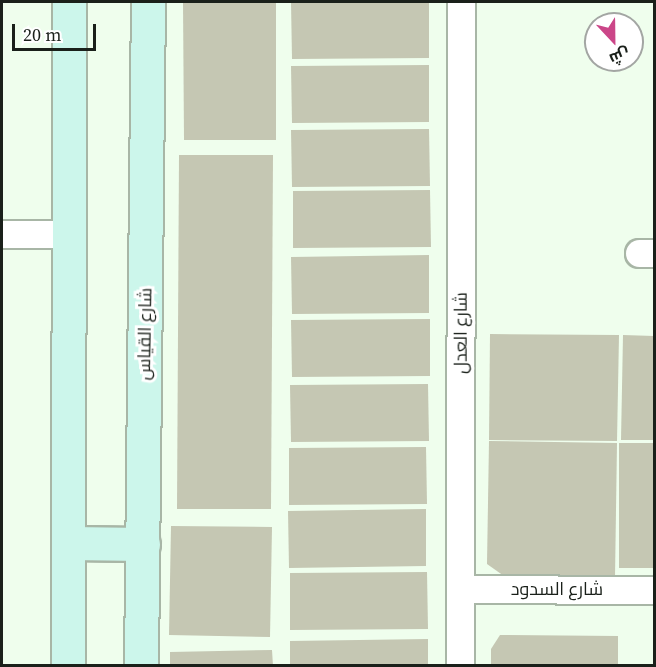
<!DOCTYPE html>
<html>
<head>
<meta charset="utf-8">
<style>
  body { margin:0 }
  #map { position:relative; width:656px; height:667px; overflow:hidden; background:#effeed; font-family:"Source Serif 4",Cairo,serif }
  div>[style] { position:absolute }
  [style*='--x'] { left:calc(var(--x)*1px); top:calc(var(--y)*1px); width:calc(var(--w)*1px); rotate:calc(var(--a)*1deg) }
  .building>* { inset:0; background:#c5c7b3 }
  .roads { filter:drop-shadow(2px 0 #a8b6a6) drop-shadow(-2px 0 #a8b6a6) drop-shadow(0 2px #a8b6a6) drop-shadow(0 -2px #a8b6a6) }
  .street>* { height:27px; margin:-13.5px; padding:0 13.5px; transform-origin:13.5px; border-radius:13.5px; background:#fff }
  .secondary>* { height:33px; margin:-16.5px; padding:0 16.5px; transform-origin:16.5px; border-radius:16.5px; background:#ccf6eb }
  span { translate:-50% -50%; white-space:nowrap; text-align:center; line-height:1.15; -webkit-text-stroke:6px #fff; paint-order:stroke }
  .street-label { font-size:18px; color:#1a201a }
  .frame { position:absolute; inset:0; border:3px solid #1a201a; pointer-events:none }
  .north { position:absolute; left:584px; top:12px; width:60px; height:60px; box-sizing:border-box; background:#fff; border:2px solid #a3a6a3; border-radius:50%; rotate:158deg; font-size:16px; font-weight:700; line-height:24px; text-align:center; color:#1a201a }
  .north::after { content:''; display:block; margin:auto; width:21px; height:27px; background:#cb4688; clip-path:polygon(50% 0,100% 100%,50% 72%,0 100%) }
  .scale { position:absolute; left:12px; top:24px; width:84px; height:27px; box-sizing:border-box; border:3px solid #1a201a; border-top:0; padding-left:8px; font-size:18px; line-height:21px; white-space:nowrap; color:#1a201a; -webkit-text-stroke:4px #fff; paint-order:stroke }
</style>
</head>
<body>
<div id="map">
  <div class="building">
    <div style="clip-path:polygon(183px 2px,276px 2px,276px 140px,184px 140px)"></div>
    <div style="clip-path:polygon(291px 2px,429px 2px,429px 58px,292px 59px)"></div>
    <div style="clip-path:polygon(429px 65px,429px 122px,292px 123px,291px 66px)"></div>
    <div style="clip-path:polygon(429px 129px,430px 186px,292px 187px,291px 130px)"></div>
    <div style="clip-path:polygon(179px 155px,273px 155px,271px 509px,177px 509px)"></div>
    <div style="clip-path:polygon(430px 190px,431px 247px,293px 248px,293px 191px)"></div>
    <div style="clip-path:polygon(429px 255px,429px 313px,292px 314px,291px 257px)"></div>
    <div style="clip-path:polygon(430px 319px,430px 376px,292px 377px,291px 320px)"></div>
    <div style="clip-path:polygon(490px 334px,619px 335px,617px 441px,489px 440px)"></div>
    <div style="clip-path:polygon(623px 335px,654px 336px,654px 440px,621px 440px)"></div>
    <div style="clip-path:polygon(428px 384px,429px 441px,291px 442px,290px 385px)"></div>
    <div style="clip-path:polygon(489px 441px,617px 443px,615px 577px,504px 576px,487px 564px)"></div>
    <div style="clip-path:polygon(619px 443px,654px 443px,654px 568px,619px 568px)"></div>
    <div style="clip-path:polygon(426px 447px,427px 504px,289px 505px,289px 448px)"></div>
    <div style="clip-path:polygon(426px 509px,426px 566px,289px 568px,288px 511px)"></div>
    <div style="clip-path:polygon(171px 526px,272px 527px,270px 637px,169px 635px)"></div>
    <div style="clip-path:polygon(427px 572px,428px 629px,290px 630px,290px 573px)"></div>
    <div style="clip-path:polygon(500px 635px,618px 636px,618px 666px,491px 666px,491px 649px)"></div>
    <div style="clip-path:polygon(428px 639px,428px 666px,290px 666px,290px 641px)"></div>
    <div style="clip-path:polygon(272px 650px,273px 666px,170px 666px,170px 652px)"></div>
  </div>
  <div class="roads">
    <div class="street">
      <div style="--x:2;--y:234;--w:67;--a:0"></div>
      <div style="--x:639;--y:253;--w:15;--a:0"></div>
      <div style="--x:460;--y:589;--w:194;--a:0.3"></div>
      <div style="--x:460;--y:666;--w:664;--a:-89.91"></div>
    </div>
    <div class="secondary">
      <div style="--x:69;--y:543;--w:74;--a:0.8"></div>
      <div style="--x:68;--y:666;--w:664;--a:-89.91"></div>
      <div style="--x:141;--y:666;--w:664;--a:-89.4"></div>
    </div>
  </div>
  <div class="street-label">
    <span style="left:461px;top:333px;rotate:-90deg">شارع العدل</span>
    <span style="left:145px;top:334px;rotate:-89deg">شارع القياس</span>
    <span style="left:557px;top:589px">شارع السدود</span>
  </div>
  <div class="frame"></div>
  <div class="north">ش</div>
  <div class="scale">20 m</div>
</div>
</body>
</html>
